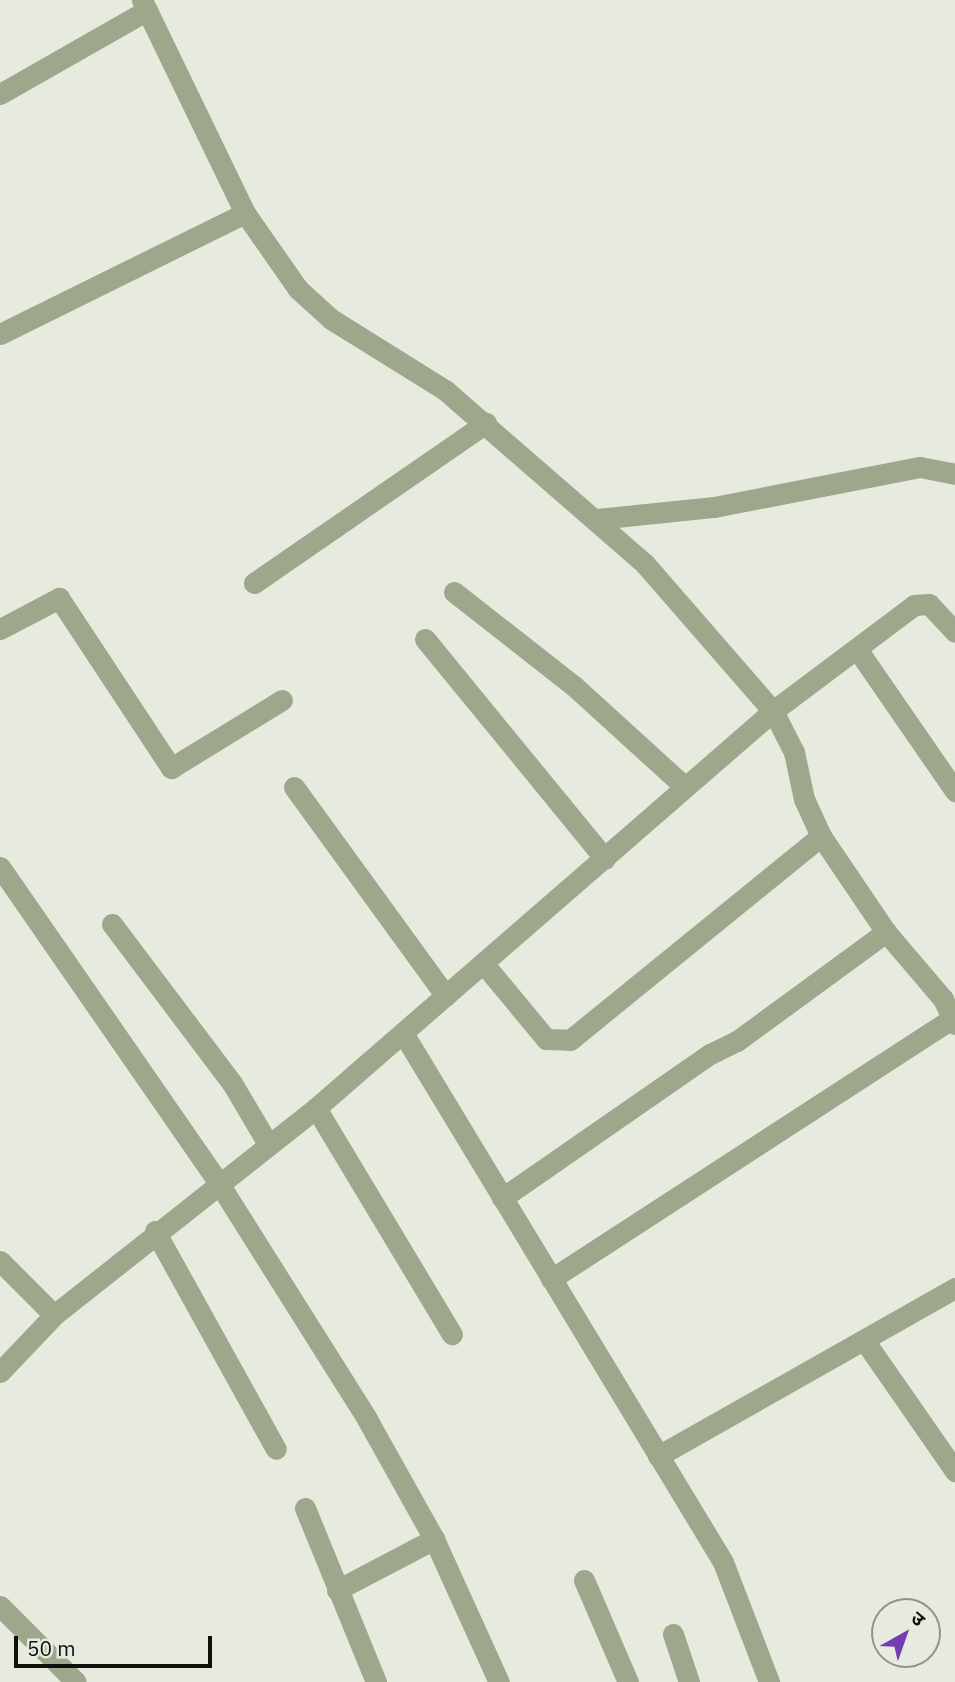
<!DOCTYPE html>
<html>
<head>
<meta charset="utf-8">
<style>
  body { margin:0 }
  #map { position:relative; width:955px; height:1682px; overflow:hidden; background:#e7ebdf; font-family:"IBM Plex Sans","Noto Sans Devanagari",sans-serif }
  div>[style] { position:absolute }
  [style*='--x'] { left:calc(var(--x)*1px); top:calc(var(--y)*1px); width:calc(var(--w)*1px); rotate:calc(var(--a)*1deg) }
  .minor>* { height:21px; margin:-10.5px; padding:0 10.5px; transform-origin:10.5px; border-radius:10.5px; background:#9ea78b }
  span { translate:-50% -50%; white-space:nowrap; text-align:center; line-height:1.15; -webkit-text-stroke:6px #e7ebdf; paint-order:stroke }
  .north { position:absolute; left:871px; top:1598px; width:70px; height:70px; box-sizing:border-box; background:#e7ebdf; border:2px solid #90938b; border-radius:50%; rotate:40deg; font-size:19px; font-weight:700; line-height:28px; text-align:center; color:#0e100c }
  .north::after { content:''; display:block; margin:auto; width:24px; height:32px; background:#753db3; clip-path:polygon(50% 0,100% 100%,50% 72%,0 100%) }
  .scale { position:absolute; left:14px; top:1636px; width:198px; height:32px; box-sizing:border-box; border:4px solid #0e100c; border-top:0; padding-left:9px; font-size:21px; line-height:24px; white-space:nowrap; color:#0e100c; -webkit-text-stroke:5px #e7ebdf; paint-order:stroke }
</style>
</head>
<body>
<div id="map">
  <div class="minor">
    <div style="--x:142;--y:0;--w:237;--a:64.2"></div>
    <div style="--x:245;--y:213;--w:93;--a:55.1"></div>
    <div style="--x:298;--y:289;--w:45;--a:42.3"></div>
    <div style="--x:331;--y:319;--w:134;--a:31.9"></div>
    <div style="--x:445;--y:390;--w:265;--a:41"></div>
    <div style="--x:645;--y:564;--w:195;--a:49"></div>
    <div style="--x:773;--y:711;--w:46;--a:62.9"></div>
    <div style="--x:794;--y:752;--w:48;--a:78"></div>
    <div style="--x:804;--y:799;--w:41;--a:65.3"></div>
    <div style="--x:821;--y:836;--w:116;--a:55.9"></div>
    <div style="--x:886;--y:932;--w:88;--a:49.6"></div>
    <div style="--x:943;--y:999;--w:28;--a:64"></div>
    <div style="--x:0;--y:94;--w:169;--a:-29.7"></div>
    <div style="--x:0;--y:334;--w:273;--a:-26.3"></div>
    <div style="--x:597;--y:519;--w:118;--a:-5.9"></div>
    <div style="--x:714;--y:507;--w:210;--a:-11"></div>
    <div style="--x:920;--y:467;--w:36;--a:11"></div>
    <div style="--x:254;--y:583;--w:282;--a:-34.6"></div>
    <div style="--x:454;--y:592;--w:152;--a:38.1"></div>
    <div style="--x:574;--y:686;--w:149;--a:42.3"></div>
    <div style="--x:0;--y:629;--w:67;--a:-27.7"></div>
    <div style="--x:59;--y:598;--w:204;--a:56.6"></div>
    <div style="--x:171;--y:768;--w:130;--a:-31.5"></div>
    <div style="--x:425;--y:639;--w:284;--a:50.7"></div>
    <div style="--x:857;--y:649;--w:173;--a:55.4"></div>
    <div style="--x:294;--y:787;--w:258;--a:54"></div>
    <div style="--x:0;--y:867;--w:383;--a:55.3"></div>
    <div style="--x:218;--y:1182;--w:280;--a:57.8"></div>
    <div style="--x:367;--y:1419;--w:137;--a:60.8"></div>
    <div style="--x:434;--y:1539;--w:157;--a:65.6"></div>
    <div style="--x:112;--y:924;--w:199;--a:53"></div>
    <div style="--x:232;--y:1083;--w:71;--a:59.5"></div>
    <div style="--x:483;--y:963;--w:99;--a:50.3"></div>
    <div style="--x:546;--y:1039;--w:24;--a:2"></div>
    <div style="--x:570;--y:1040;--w:323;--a:-39.1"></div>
    <div style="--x:403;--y:1033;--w:618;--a:58.83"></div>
    <div style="--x:723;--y:1562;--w:129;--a:69"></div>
    <div style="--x:316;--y:1108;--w:264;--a:59"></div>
    <div style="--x:502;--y:1198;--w:253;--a:-34.7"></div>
    <div style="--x:710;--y:1054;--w:30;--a:-26"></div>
    <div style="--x:737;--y:1041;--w:185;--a:-36.2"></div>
    <div style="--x:155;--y:1231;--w:249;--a:61"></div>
    <div style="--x:0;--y:1261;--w:76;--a:45"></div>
    <div style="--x:551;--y:1279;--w:477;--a:-33"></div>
    <div style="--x:864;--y:1340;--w:160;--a:55.2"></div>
    <div style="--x:0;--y:1372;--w:79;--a:-46.5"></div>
    <div style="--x:54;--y:1315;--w:334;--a:-38.3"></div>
    <div style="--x:316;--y:1108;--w:605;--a:-40.98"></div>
    <div style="--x:773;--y:711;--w:176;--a:-36.9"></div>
    <div style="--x:914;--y:605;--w:15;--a:-4"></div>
    <div style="--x:929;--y:604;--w:38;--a:47"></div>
    <div style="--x:658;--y:1456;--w:341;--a:-29.5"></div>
    <div style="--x:305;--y:1508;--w:188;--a:67.8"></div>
    <div style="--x:584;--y:1580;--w:111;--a:66.7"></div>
    <div style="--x:337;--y:1590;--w:110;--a:-27.7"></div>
    <div style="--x:0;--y:1606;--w:107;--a:45"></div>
    <div style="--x:673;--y:1634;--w:51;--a:71.6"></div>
  </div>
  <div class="north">उ</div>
  <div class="scale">50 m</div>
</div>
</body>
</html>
